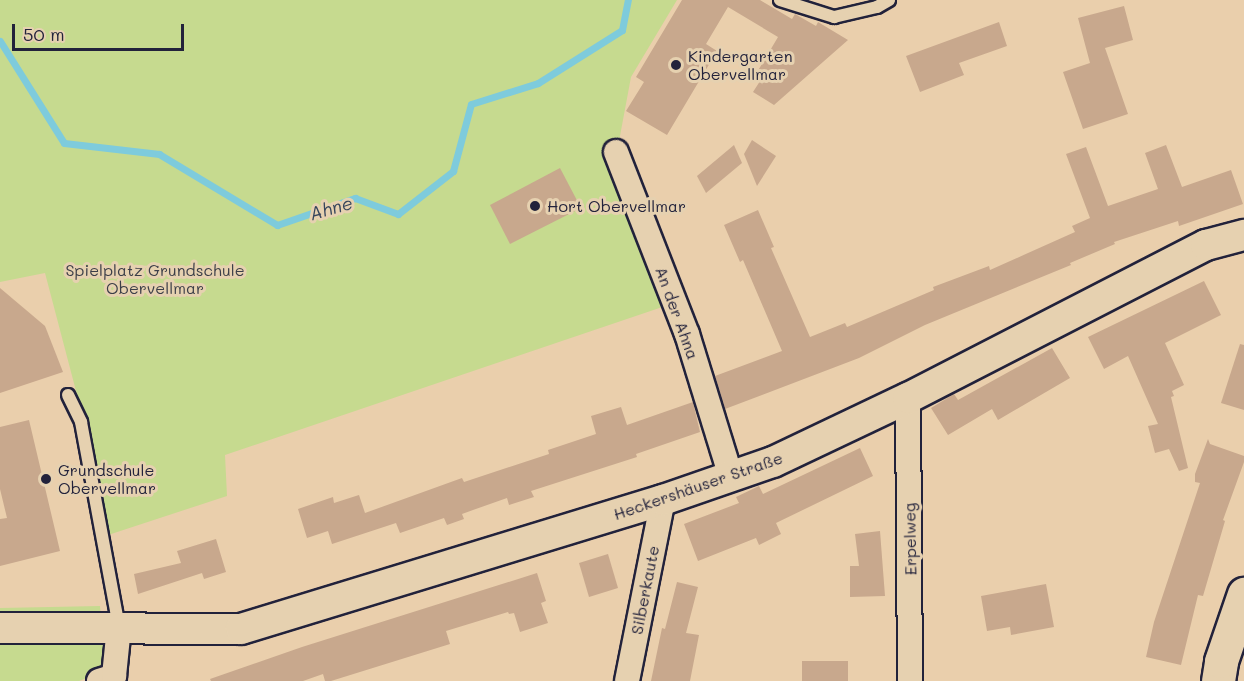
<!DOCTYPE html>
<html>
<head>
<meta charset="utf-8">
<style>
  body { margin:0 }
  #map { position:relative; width:1244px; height:681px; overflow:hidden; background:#eacfac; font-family:Mali,sans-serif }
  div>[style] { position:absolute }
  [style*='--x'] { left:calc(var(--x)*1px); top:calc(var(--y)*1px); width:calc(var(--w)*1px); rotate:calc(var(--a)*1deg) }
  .green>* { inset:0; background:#c6da8f }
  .stream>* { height:7px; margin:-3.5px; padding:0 3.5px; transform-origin:3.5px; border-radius:3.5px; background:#7ecbdc }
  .building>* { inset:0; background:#c8a88d }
  .roads { filter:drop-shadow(2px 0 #22223b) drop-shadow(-2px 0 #22223b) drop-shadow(0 2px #22223b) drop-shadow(0 -2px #22223b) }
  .service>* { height:12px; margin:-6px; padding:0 6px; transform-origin:6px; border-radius:6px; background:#e6d1b0 }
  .minor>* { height:24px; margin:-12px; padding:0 12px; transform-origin:12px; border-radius:12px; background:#e6d1b0 }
  .tertiary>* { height:30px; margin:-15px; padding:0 15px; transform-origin:15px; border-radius:15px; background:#e6d1b0 }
  .secondary>* { height:33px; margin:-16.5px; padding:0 16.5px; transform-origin:16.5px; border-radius:16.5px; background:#e6d1b0 }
  .dots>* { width:16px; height:16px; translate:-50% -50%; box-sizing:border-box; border:3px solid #e6d1b0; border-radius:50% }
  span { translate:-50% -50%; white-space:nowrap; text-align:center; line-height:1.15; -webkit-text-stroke:6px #e6d1b0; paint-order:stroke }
  .poi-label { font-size:16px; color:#22223b }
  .left { translate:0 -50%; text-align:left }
  .park-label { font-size:16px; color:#3b3e48 }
  .street-label { font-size:16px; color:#22223b }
  .water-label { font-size:18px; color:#34445b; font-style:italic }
  .scale { position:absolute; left:12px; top:24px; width:172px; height:27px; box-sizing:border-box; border:3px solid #22223b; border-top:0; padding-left:8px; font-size:18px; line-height:21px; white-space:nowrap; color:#22223b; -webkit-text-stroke:4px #e6d1b0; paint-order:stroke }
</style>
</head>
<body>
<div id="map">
  <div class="green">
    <div style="clip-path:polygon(0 0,677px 0,631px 77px,617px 152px,686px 299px,225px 455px,227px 496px,102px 537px,76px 391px,45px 273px,0 282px)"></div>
    <div style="clip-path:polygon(100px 606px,106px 671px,79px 681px,0 681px,0 608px)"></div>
  </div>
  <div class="stream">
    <div style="--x:0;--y:41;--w:120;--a:57.9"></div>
    <div style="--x:64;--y:143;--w:96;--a:6.6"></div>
    <div style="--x:159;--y:154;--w:138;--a:31"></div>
    <div style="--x:277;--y:225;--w:83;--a:-19.1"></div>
    <div style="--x:355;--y:198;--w:46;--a:20.4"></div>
    <div style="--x:398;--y:214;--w:70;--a:-38"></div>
    <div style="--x:453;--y:171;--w:69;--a:-75"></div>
    <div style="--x:471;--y:104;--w:70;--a:-17.4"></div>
    <div style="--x:538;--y:83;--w:99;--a:-32.2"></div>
    <div style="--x:622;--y:30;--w:31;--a:-79"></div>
  </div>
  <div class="building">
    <div style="clip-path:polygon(682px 0,760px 0,792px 19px,795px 14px,816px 26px,818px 22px,848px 40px,774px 105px,753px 92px,762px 78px,756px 74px,778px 37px,728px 7px,706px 44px,717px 51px,667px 135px,626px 111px,644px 82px,636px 77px)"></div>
    <div style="clip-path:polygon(1124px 6px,1133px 40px,1105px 48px,1128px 114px,1083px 129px,1063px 72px,1090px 63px,1078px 18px)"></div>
    <div style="clip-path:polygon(999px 22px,1007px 46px,959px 63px,964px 75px,920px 92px,906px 56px)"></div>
    <div style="clip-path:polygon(752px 140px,776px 156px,757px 186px,744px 154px)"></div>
    <div style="clip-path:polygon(734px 145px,742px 163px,706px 193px,697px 176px)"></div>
    <div style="clip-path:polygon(1166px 145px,1182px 187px,1231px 170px,1243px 204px,1179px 226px,1178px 221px,1114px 242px,1115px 244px,1070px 263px,1071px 265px,925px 325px,859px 358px,725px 409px,715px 376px,782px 351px,743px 260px,740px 262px,724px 225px,758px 210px,774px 247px,771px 248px,810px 337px,845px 323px,847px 327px,934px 290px,933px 287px,989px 266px,990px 270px,1075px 232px,1072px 226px,1090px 218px,1066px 154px,1086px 147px,1108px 206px,1158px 189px,1145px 153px)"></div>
    <div style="clip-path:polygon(560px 168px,581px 208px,510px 244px,490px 205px)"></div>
    <div style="clip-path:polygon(1204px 281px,1221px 315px,1165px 343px,1184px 385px,1172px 391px,1174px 396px,1171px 397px,1188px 468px,1179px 471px,1169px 449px,1155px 453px,1148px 426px,1158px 424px,1128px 356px,1104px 369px,1088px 337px)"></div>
    <div style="clip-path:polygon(0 288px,45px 326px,63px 372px,0 393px)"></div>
    <div style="clip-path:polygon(1240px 344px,1244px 345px,1244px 410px,1221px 403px)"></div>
    <div style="clip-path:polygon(1052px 348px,1070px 378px,998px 420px,992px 409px,948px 435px,931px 408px,954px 394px,958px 400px)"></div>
    <div style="clip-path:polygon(693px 402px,700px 432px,636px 454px,637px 457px,531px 491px,534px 497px,509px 505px,507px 498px,473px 510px,462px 514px,464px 519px,447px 525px,444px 518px,400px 533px,396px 523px,332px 544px,328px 531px,307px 538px,298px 509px,333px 497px,334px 503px,359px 495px,365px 513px,462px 478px,464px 482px,549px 454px,548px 450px,596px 434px,591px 416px,621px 407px,627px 425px)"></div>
    <div style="clip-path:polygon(29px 420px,60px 551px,0 566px,0 519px,7px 518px,0 489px,0 427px)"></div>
    <div style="clip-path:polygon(1208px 439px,1210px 444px,1244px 456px,1244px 462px,1223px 520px,1225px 521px,1203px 596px,1198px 595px,1181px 665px,1146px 657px,1154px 622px,1200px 483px,1195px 482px,1195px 474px)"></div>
    <div style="clip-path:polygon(860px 448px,873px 476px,776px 523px,781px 534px,759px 545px,756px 538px,698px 561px,684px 524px,739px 503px,736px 497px,759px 486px,763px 494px)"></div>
    <div style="clip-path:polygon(880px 531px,885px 596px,850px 597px,850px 566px,859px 566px,855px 534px)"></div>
    <div style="clip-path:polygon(216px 539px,226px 572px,204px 579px,202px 573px,138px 594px,134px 574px,181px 563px,177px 551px)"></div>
    <div style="clip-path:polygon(608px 554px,618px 588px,589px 597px,579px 563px)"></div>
    <div style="clip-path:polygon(537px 573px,546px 601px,541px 603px,548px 623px,520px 632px,514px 613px,509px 614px,508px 612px,446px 631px,450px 644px,331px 681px,325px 681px,323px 674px,303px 681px,211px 681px,210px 679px,302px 647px)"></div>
    <div style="clip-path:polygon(677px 582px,698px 587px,686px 633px,699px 635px,690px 681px,651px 681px,662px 628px,665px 629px)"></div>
    <div style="clip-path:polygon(1046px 584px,1054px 627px,1011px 635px,1010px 627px,987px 631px,981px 596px)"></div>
    <div style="clip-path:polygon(802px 661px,848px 661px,848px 681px,802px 681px)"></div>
  </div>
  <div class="roads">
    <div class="service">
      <div style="--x:780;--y:0;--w:57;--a:17.5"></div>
      <div style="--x:834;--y:17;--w:44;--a:-13.1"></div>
      <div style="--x:877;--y:7;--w:14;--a:-30"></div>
      <div style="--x:68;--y:395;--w:30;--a:64"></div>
      <div style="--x:81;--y:422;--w:208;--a:79.5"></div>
    </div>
    <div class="minor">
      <div style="--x:616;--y:152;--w:195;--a:68.7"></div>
      <div style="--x:687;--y:334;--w:150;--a:72.9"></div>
      <div style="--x:908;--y:398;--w:283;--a:89.6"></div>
      <div style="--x:99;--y:681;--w:16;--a:-18"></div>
      <div style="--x:114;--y:676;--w:49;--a:-84.2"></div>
      <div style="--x:627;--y:681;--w:185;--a:-78.8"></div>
    </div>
    <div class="tertiary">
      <div style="--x:0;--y:628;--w:241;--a:0.2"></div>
      <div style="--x:241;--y:629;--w:441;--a:-17"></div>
      <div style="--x:663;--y:500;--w:116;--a:-19.1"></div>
      <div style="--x:773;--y:462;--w:149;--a:-25.4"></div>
      <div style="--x:908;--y:398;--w:335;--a:-27.2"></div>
      <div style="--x:1206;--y:245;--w:39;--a:-15"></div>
    </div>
    <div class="secondary">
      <div style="--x:1218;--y:681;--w:20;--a:-81"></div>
      <div style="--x:1221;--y:661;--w:71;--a:-71.1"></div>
    </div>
  </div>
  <div class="dots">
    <div style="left:676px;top:65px;background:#22223b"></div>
    <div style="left:535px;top:206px;background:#22223b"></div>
    <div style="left:46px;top:479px;background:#22223b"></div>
  </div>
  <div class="poi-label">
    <span class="left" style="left:688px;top:65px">Kindergarten<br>Obervellmar</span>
    <span class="left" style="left:547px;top:206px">Hort Obervellmar</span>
    <span class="left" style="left:58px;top:479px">Grundschule<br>Obervellmar</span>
  </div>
  <div class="park-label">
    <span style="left:155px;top:279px">Spielplatz Grundschule<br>Obervellmar</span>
  </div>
  <div class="street-label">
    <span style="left:677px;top:313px;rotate:70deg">An der Ahna</span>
    <span style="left:698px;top:486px;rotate:-19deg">Heckershäuser Straße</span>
    <span style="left:910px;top:539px;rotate:-91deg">Erpelweg</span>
    <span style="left:645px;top:590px;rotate:-79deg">Silberkaute</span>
  </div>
  <div class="water-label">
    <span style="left:331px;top:208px;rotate:-16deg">Ahne</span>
  </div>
  <div class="scale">50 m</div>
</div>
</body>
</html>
